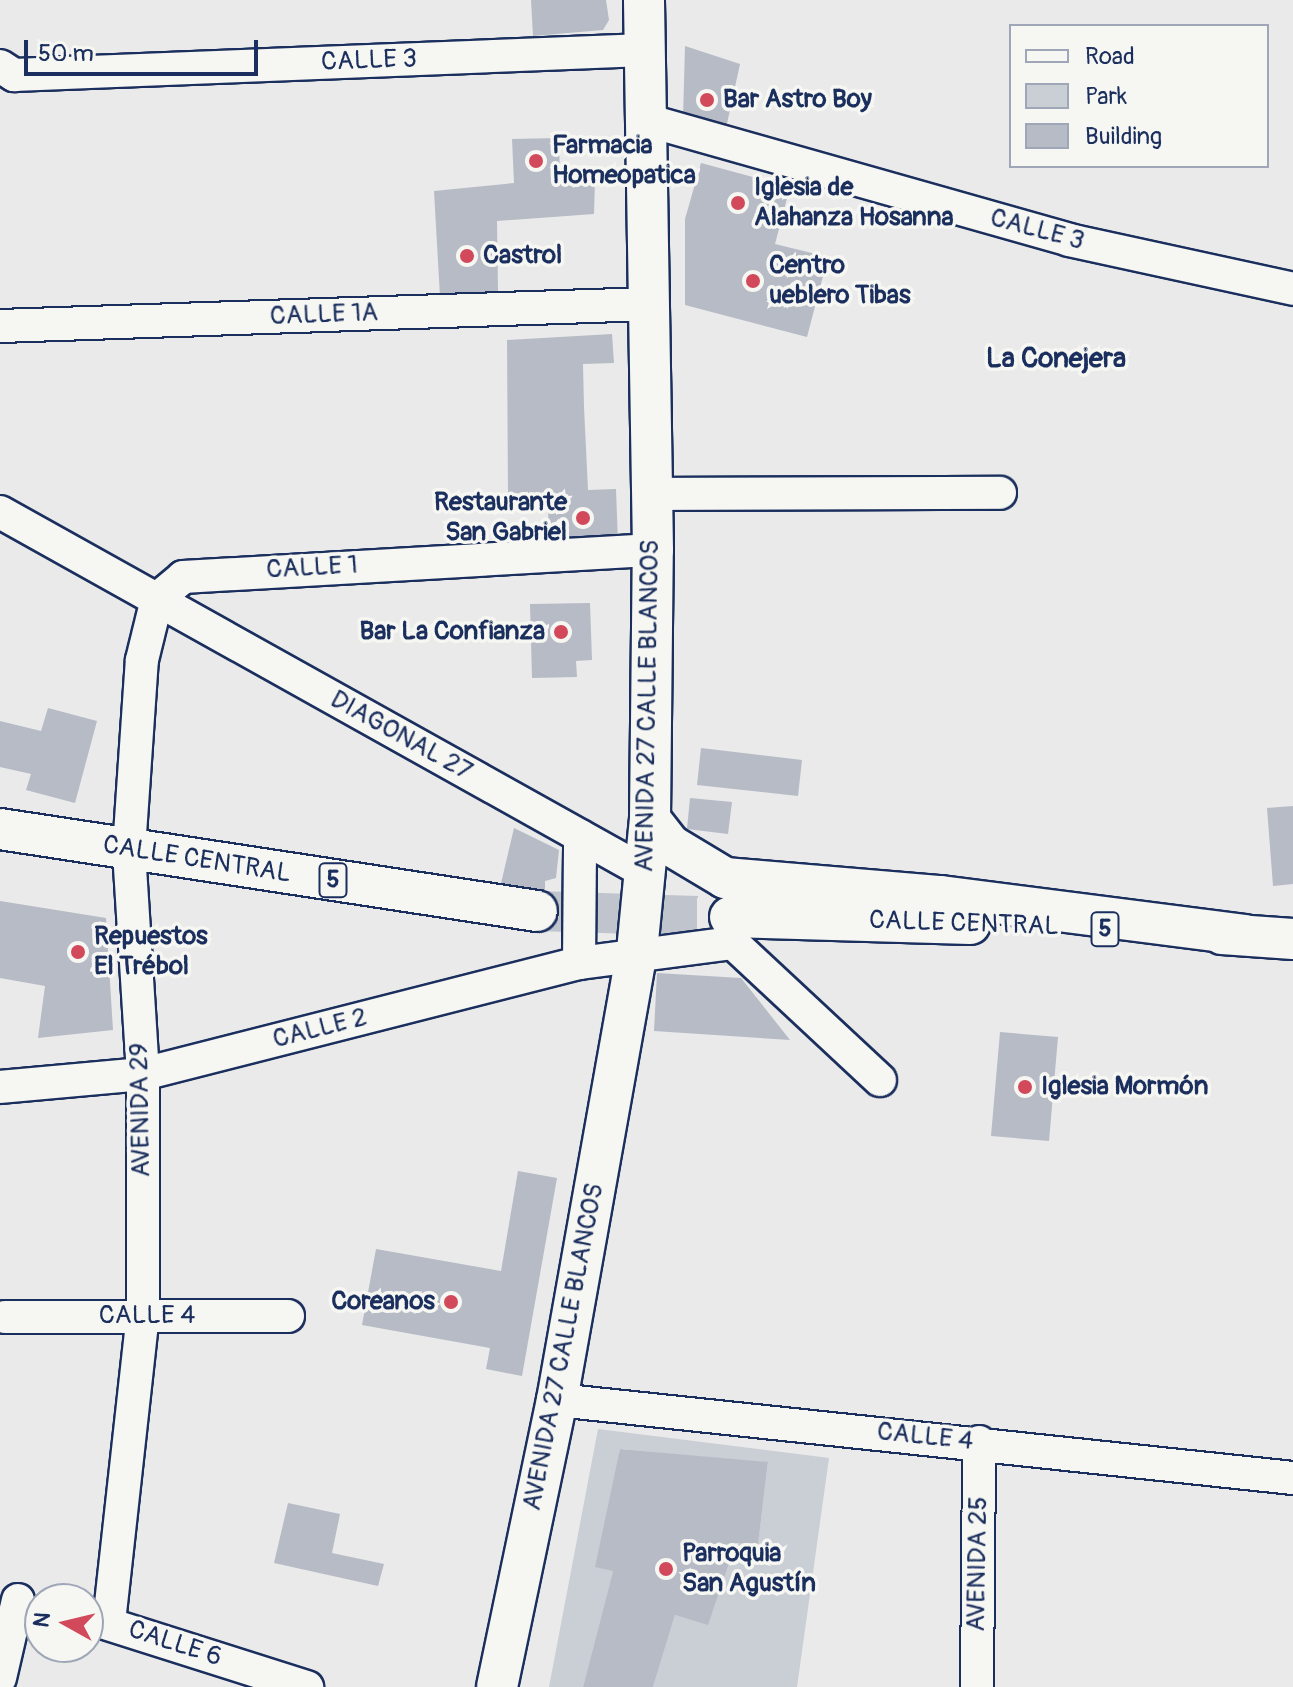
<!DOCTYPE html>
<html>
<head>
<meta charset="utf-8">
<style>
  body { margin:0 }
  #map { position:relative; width:1293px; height:1687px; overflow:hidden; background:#e9eae9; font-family:Pangolin,sans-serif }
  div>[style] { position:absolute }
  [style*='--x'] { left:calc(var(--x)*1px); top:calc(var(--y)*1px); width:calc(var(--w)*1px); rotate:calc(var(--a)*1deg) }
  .green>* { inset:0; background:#caced5 }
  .building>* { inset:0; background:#b6bbc6 }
  .major-tunnel>* { height:40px; margin-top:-20px; transform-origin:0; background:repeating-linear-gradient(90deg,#c0c5cd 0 40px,transparent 0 60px) }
  .roads { filter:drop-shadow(2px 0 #1b2f5e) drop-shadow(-2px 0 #1b2f5e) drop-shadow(0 2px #1b2f5e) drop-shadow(0 -2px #1b2f5e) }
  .minor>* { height:32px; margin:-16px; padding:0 16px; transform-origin:16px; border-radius:16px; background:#f6f6f2 }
  .major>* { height:40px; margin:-20px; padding:0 20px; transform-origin:20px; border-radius:20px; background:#f6f6f2 }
  .dots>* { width:22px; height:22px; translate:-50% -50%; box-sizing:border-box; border:4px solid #f6f6f2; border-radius:50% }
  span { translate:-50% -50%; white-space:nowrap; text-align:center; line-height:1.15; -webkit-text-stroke:7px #f6f6f2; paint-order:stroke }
  .shield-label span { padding:2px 6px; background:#f6f6f2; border:2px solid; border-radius:6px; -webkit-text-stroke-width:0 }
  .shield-label { font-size:24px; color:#1b2f5e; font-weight:700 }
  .street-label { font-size:26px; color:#1b2f5e }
  .poi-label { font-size:26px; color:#1b2f5e; font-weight:700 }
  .left { translate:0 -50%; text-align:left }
  .right { translate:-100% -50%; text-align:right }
  .neighbourhood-label { font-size:28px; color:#1b2f5e; font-weight:700 }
  .legend { position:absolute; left:1009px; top:24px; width:260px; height:144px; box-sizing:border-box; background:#f6f6f2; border:2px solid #9ea6b7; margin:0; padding:10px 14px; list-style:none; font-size:24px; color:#1b2f5e }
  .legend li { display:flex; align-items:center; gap:16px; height:40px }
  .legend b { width:40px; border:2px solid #9ea6b7 }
  .north { position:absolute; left:24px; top:1583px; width:80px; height:80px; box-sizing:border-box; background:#f6f6f2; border:2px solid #9ea6b7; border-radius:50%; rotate:278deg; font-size:22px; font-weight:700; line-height:32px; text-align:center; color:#1b2f5e }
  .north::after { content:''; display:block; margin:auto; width:28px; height:36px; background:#d1495b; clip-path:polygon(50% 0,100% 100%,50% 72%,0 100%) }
  .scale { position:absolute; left:24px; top:40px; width:234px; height:36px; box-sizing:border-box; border:4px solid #1b2f5e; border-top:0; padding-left:10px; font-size:24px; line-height:28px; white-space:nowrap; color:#1b2f5e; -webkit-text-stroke:6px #f6f6f2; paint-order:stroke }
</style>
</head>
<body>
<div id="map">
  <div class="green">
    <div style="clip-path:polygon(598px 1429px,829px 1458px,797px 1687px,653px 1687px,675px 1615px,708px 1624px,736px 1543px,758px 1544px,768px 1463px,620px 1449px,609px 1512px,613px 1571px,583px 1687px,549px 1687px)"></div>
  </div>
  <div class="building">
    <div style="clip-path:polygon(531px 0,606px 0,609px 20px,603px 30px,533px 36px)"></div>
    <div style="clip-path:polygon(685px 46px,740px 64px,726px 128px,683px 119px)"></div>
    <div style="clip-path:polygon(559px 138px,560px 182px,595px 179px,594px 214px,497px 221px,498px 291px,440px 297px,434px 191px,514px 183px,512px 139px)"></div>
    <div style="clip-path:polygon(701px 163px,790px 187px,775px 244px,828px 257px,807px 337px,685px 305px,685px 219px)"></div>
    <div style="clip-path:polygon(612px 334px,614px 363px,583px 364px,584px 407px,588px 490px,616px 489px,618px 543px,550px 547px,547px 493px,508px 494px,507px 340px)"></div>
    <div style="clip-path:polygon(590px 603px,592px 660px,576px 661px,577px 677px,532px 678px,530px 604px)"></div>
    <div style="clip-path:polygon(48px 708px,97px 721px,75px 803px,26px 790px,31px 774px,0 767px,0 721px,41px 731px)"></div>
    <div style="clip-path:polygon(701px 748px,802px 760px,798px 796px,697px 785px)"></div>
    <div style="clip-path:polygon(690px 798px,732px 802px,728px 834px,687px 829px)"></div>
    <div style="clip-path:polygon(1293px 806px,1293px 884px,1273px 886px,1267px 808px)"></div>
    <div style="clip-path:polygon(514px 828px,559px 850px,556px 878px,545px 881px,545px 897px,499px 892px)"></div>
    <div style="clip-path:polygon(0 901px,106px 918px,113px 1030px,38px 1038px,45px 986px,0 978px)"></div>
    <div style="clip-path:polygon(657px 973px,741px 978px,790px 1040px,654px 1031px)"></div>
    <div style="clip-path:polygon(1000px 1032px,1058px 1037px,1049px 1141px,991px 1136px)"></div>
    <div style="clip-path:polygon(518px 1171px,557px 1178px,522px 1376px,486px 1369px,490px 1348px,362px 1325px,376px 1249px,501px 1271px)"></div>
    <div style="clip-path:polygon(620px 1449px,768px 1462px,758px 1545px,736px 1543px,708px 1625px,675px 1615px,653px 1687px,583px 1687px,613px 1571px,595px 1567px)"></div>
    <div style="clip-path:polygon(288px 1503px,340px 1514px,332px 1553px,384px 1564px,378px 1586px,274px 1563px)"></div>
  </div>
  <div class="major-tunnel">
    <div style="--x:537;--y:911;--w:193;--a:1.8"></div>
  </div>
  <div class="roads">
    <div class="minor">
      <div style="--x:0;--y:66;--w:17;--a:33"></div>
      <div style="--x:14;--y:75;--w:631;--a:-2.27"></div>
      <div style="--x:646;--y:120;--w:440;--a:15.8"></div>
      <div style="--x:1069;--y:240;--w:229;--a:12.3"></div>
      <div style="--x:0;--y:326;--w:649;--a:-1.94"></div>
      <div style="--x:652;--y:494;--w:348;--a:-0.2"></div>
      <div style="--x:0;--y:512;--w:739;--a:29.17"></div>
      <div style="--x:157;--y:599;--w:34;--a:-40"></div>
      <div style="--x:183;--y:577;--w:471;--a:-3.3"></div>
      <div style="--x:579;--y:963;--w:127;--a:-89.5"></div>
      <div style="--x:0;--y:1087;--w:144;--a:-5.2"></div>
      <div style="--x:143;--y:1074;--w:450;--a:-14.3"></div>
      <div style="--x:579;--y:963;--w:155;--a:-7.4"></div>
      <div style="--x:733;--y:943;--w:201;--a:43"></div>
      <div style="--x:5;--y:1317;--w:283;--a:-0.2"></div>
      <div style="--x:557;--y:1400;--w:740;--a:6.05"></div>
      <div style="--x:89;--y:1618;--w:229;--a:17.6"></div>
      <div style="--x:109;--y:1622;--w:308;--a:-83.7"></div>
      <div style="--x:143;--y:1316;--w:242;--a:-90"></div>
      <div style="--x:143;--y:1074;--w:225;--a:-93.6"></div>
      <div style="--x:129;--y:849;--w:189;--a:-86.1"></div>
      <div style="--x:142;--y:660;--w:63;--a:-76.2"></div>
      <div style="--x:0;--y:1678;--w:80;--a:-77"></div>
      <div style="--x:977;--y:1687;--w:245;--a:-89.5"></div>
    </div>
    <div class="major">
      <div style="--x:650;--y:819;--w:33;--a:52"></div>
      <div style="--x:670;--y:845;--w:64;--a:31"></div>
      <div style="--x:725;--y:878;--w:217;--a:4.8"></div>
      <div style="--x:941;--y:896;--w:307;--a:7.3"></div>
      <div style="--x:0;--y:829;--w:543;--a:8.68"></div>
      <div style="--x:730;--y:917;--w:240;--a:1.7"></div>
      <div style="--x:1222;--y:934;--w:71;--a:4"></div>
      <div style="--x:497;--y:1687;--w:293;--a:-78.2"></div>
      <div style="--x:557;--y:1400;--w:456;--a:-79.9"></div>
      <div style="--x:637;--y:951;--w:133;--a:-84.4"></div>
      <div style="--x:650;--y:819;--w:269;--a:-89.4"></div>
      <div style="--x:653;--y:550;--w:550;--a:-90.94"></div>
    </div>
  </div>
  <div class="dots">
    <div style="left:707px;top:100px;background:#d1495b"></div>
    <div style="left:536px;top:161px;background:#d1495b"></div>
    <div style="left:738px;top:203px;background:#d1495b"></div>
    <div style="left:467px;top:256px;background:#d1495b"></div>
    <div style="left:753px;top:281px;background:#d1495b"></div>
    <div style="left:583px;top:518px;background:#d1495b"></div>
    <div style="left:561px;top:632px;background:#d1495b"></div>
    <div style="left:78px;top:952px;background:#d1495b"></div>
    <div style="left:1025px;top:1087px;background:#d1495b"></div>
    <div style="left:451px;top:1302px;background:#d1495b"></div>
    <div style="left:666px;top:1569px;background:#d1495b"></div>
  </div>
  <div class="shield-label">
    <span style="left:333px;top:880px">5</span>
    <span style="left:1105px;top:929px">5</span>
  </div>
  <div class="street-label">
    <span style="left:369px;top:61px;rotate:-2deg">CALLE 3</span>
    <span style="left:1037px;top:230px;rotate:15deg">CALLE 3</span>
    <span style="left:324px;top:315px;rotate:-2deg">CALLE 1A</span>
    <span style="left:312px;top:568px;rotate:-3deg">CALLE 1</span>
    <span style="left:648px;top:706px;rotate:-89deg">AVENIDA 27 CALLE BLANCOS</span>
    <span style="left:401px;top:736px;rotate:29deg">DIAGONAL 27</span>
    <span style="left:197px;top:860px;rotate:9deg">CALLE CENTRAL</span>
    <span style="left:964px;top:924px;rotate:2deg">CALLE CENTRAL</span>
    <span style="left:320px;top:1029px;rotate:-14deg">CALLE 2</span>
    <span style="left:141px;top:1110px;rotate:-91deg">AVENIDA 29</span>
    <span style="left:147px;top:1316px">CALLE 4</span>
    <span style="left:564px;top:1347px;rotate:-79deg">AVENIDA 27 CALLE BLANCOS</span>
    <span style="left:925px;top:1437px;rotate:6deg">CALLE 4</span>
    <span style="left:978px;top:1564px;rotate:-89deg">AVENIDA 25</span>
    <span style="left:175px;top:1644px;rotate:18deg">CALLE 6</span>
  </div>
  <div class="poi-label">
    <span class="left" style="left:723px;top:100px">Bar Astro Boy</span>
    <span class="left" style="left:552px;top:161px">Farmacia<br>Homeopatica</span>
    <span class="left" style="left:754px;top:203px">Iglesia de<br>Alahanza Hosanna</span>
    <span class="left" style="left:483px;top:256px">Castrol</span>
    <span class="left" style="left:769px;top:281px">Centro<br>ueblero Tibas</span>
    <span class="right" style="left:567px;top:518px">Restaurante<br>San Gabriel</span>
    <span class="right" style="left:545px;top:632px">Bar La Confianza</span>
    <span class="left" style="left:94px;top:952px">Repuestos<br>El Trébol</span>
    <span class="left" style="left:1041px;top:1087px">Iglesia Mormón</span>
    <span class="right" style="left:435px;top:1302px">Coreanos</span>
    <span class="left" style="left:682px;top:1569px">Parroquia<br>San Agustín</span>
  </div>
  <div class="neighbourhood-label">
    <span style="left:1056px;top:359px">La Conejera</span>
  </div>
  <ul class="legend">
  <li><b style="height:10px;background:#f6f6f2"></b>Road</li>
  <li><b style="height:22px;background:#caced5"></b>Park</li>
  <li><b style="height:22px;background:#b6bbc6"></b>Building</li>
  </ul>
  <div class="north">N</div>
  <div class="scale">50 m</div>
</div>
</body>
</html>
